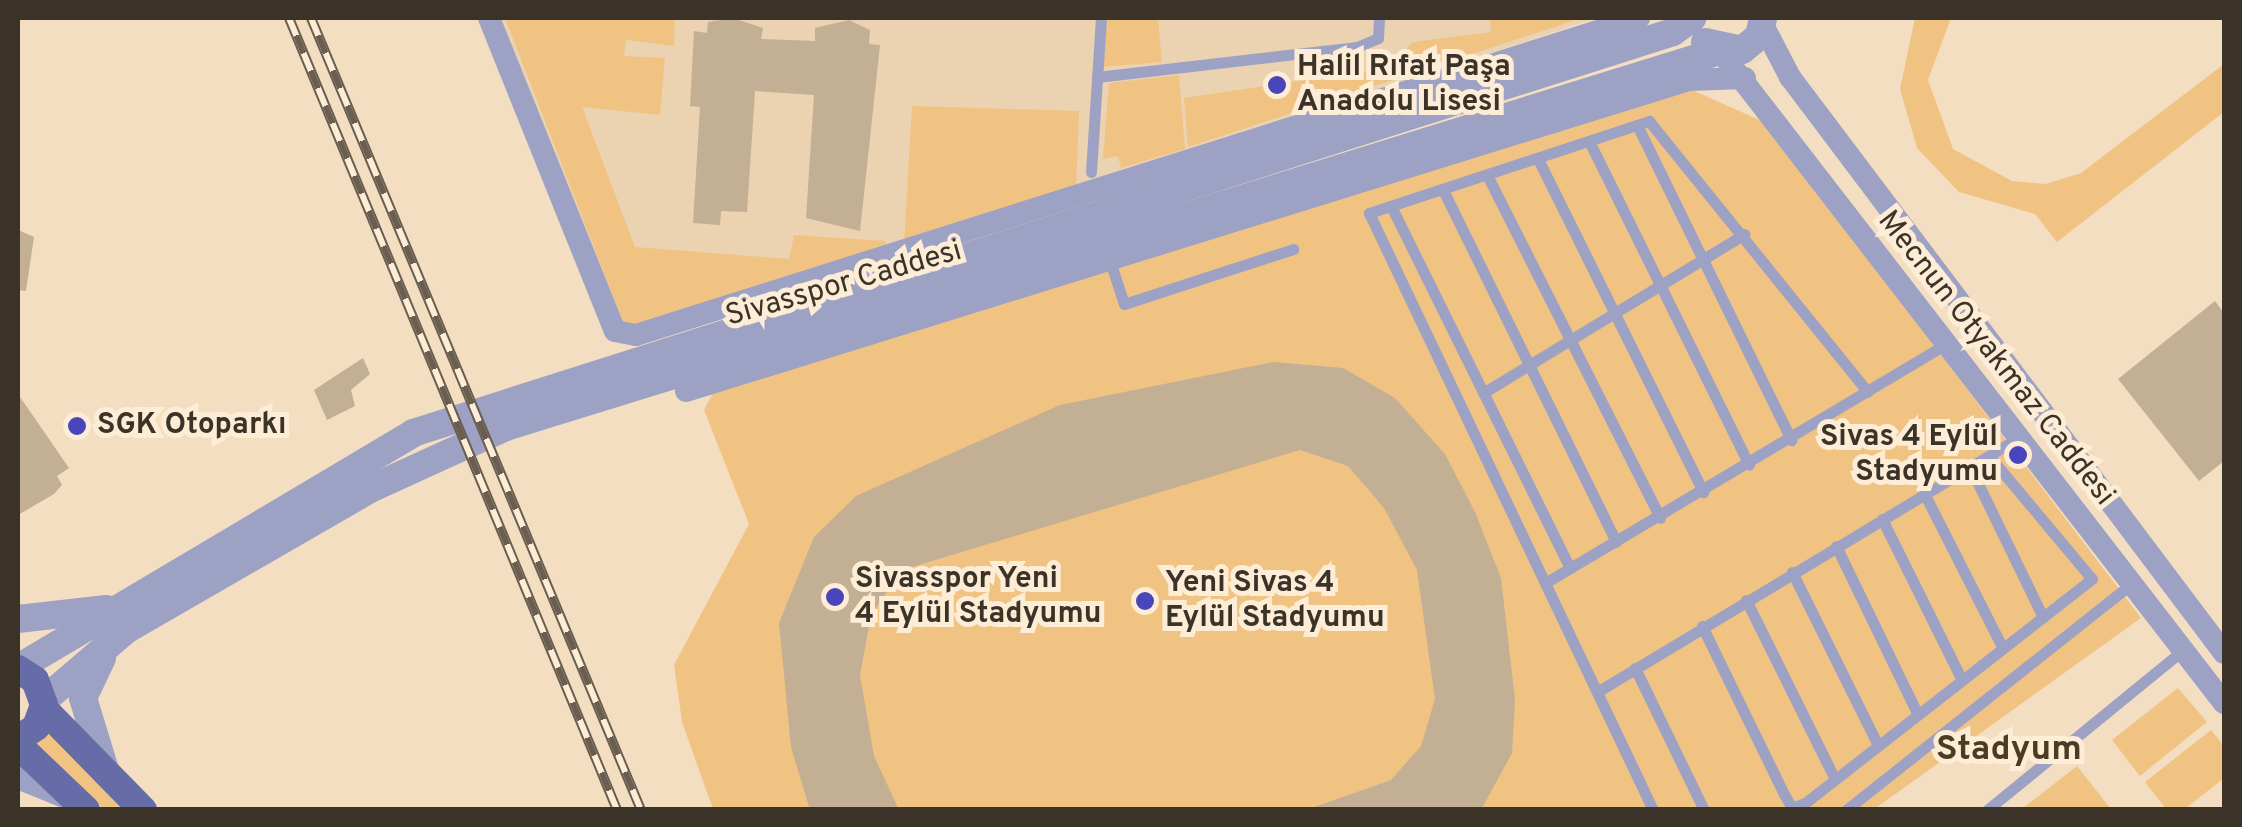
<!DOCTYPE html>
<html>
<head>
<meta charset="utf-8">
<style>
  body { margin:0 }
  #map { position:relative; width:2242px; height:827px; overflow:hidden; background:#f3dec2; font-family:Overpass,sans-serif }
  div>[style] { position:absolute }
  [style*='--x'] { left:calc(var(--x)*1px); top:calc(var(--y)*1px); width:calc(var(--w)*1px); rotate:calc(var(--a)*1deg) }
  .built>* { inset:0; background:#ebd2b0 }
  .green>* { inset:0; background:#f0c383 }
  .building>* { inset:0; background:#c2af94 }
  .service>* { height:11px; margin:-5.5px; padding:0 5.5px; transform-origin:5.5px; border-radius:5.5px; background:#9da2c4 }
  .minor>* { height:22px; margin:-11px; padding:0 11px; transform-origin:11px; border-radius:11px; background:#9da2c4 }
  .tertiary>* { height:28px; margin:-14px; padding:0 14px; transform-origin:14px; border-radius:14px; background:#9da2c4 }
  .primary>* { height:28px; margin:-14px; padding:0 14px; transform-origin:14px; border-radius:14px; background:#656ca7 }
  .rail>* { height:10px; margin-top:-5px; transform-origin:0; background:repeating-linear-gradient(90deg,#fdecd6 0 19px,#695e4f 0 38px); box-sizing:border-box; border-block:2px solid #695e4f }
  .dots>* { width:28px; height:28px; translate:-50% -50%; box-sizing:border-box; border:5px solid #fdecd6; border-radius:50% }
  span { translate:-50% -50%; white-space:nowrap; text-align:center; line-height:1.15; -webkit-text-stroke:10px #fdecd6; paint-order:stroke }
  .poi-label { font-size:30px; color:#3b3328; font-weight:700 }
  .left { translate:0 -50%; text-align:left }
  .right { translate:-100% -50%; text-align:right }
  .street-label { font-size:30px; color:#3b3328 }
  .quarter-label { font-size:35px; color:#4b3b23; font-weight:700 }
  .frame { position:absolute; inset:0; border:20px solid #3b3328; pointer-events:none }
</style>
</head>
<body>
<div id="map">
  <div class="built">
    <div style="clip-path:polygon(495px 18px,1597px 18px,646px 331px,619px 324px)"></div>
  </div>
  <div class="green">
    <div style="clip-path:polygon(505px 18px,675px 18px,674px 46px,626px 40px,624px 56px,665px 58px,660px 115px,582px 107px,635px 247px,789px 259px,794px 235px,886px 241px,883px 253px,646px 331px,623px 322px)"></div>
    <div style="clip-path:polygon(1106px 18px,1158px 18px,1162px 62px,1102px 67px)"></div>
    <div style="clip-path:polygon(1490px 18px,1582px 18px,1188px 147px,1184px 98px,1387px 68px,1413px 42px,1491px 32px)"></div>
    <div style="clip-path:polygon(1915px 18px,1951px 18px,1928px 80px,1953px 149px,2012px 181px,2046px 184px,2081px 173px,2224px 64px,2224px 112px,2057px 242px,2035px 214px,1959px 192px,1917px 148px,1900px 89px)"></div>
    <div style="clip-path:polygon(1179px 75px,1185px 149px,1121px 168px,1118px 156px,1103px 159px,1109px 83px)"></div>
    <div style="clip-path:polygon(1681px 85px,1764px 122px,2141px 618px,1873px 810px,713px 809px,682px 722px,674px 665px,749px 524px,704px 410px,715px 389px)"></div>
    <div style="clip-path:polygon(912px 106px,1079px 111px,1076px 190px,904px 244px)"></div>
    <div style="clip-path:polygon(2178px 688px,2207px 722px,2140px 776px,2112px 740px)"></div>
    <div style="clip-path:polygon(48px 724px,127px 809px,104px 809px,28px 742px)"></div>
    <div style="clip-path:polygon(2211px 730px,2224px 746px,2224px 778px,2185px 809px,2166px 809px,2145px 782px)"></div>
    <div style="clip-path:polygon(2077px 766px,2111px 809px,2022px 809px)"></div>
  </div>
  <div class="building">
    <div style="clip-path:polygon(733px 18px,763px 28px,761px 39px,815px 41px,815px 28px,849px 20px,870px 30px,869px 44px,880px 45px,860px 231px,806px 218px,814px 95px,755px 91px,747px 212px,721px 211px,720px 225px,693px 223px,700px 107px,690px 106px,694px 31px,707px 33px,708px 22px)"></div>
    <div style="clip-path:polygon(18px 230px,34px 237px,26px 291px,18px 290px)"></div>
    <div style="clip-path:polygon(2215px 301px,2224px 313px,2224px 461px,2199px 481px,2118px 379px)"></div>
    <div style="clip-path:polygon(363px 358px,370px 374px,351px 390px,355px 406px,327px 420px,314px 390px)"></div>
    <div style="clip-path:polygon(1273px 362px,1343px 368px,1395px 398px,1445px 454px,1475px 512px,1501px 578px,1515px 700px,1512px 753px,1481px 810px,1306px 810px,1391px 780px,1421px 746px,1435px 699px,1417px 570px,1384px 508px,1348px 466px,1300px 450px,902px 570px,871px 615px,860px 675px,874px 756px,899px 810px,810px 810px,791px 747px,779px 623px,814px 537px,856px 496px,1060px 405px)"></div>
    <div style="clip-path:polygon(18px 394px,69px 468px,57px 476px,62px 485px,54px 494px,18px 515px)"></div>
  </div>
  <div class="service">
    <div style="--x:1097;--y:77;--w:262;--a:-6.6"></div>
    <div style="--x:1357;--y:47;--w:23;--a:-23"></div>
    <div style="--x:1378;--y:38;--w:20;--a:-87"></div>
    <div style="--x:1637;--y:125;--w:351;--a:63.9"></div>
    <div style="--x:1589;--y:141;--w:361;--a:63.7"></div>
    <div style="--x:1538;--y:159;--w:372;--a:63.6"></div>
    <div style="--x:1091;--y:172;--w:154;--a:-86.3"></div>
    <div style="--x:1487;--y:175;--w:384;--a:63.2"></div>
    <div style="--x:1443;--y:190;--w:392;--a:63.8"></div>
    <div style="--x:1391;--y:206;--w:404;--a:63.7"></div>
    <div style="--x:1110;--y:261;--w:45;--a:72"></div>
    <div style="--x:1124;--y:304;--w:178;--a:-18"></div>
    <div style="--x:1483;--y:393;--w:306;--a:-31.3"></div>
    <div style="--x:1971;--y:469;--w:165;--a:64.1"></div>
    <div style="--x:1925;--y:495;--w:170;--a:63.1"></div>
    <div style="--x:1882;--y:519;--w:178;--a:63.6"></div>
    <div style="--x:1836;--y:546;--w:186;--a:64.1"></div>
    <div style="--x:1792;--y:572;--w:193;--a:63.6"></div>
    <div style="--x:1545;--y:583;--w:462;--a:-30.8"></div>
    <div style="--x:1746;--y:600;--w:200;--a:63.6"></div>
    <div style="--x:1702;--y:626;--w:187;--a:64"></div>
    <div style="--x:1784;--y:794;--w:16;--a:60"></div>
    <div style="--x:1792;--y:808;--w:14;--a:-21"></div>
    <div style="--x:1805;--y:803;--w:364;--a:-38"></div>
    <div style="--x:2092;--y:579;--w:158;--a:-129.9"></div>
    <div style="--x:1635;--y:668;--w:158;--a:64.1"></div>
    <div style="--x:1597;--y:692;--w:489;--a:-31.1"></div>
    <div style="--x:1653;--y:810;--w:661;--a:-115.44"></div>
    <div style="--x:1369;--y:213;--w:295;--a:-18.2"></div>
    <div style="--x:1649;--y:121;--w:348;--a:51.1"></div>
    <div style="--x:1846;--y:810;--w:364;--a:-38.4"></div>
    <div style="--x:1987;--y:810;--w:253;--a:-39.2"></div>
  </div>
  <div class="minor">
    <div style="--x:489;--y:18;--w:337;--a:68.1"></div>
    <div style="--x:615;--y:331;--w:21;--a:11"></div>
    <div style="--x:636;--y:335;--w:1052;--a:-17.54"></div>
    <div style="--x:1763;--y:25;--w:59;--a:62.6"></div>
    <div style="--x:1790;--y:77;--w:721;--a:53"></div>
    <div style="--x:1720;--y:51;--w:824;--a:52.3"></div>
    <div style="--x:686;--y:391;--w:1050;--a:-17.23"></div>
    <div style="--x:1689;--y:80;--w:56;--a:-2"></div>
  </div>
  <div class="tertiary">
    <div style="--x:1705;--y:42;--w:38;--a:12"></div>
    <div style="--x:1742;--y:50;--w:22;--a:-39"></div>
    <div style="--x:1759;--y:36;--w:18;--a:-77"></div>
    <div style="--x:18;--y:619;--w:89;--a:-6.5"></div>
    <div style="--x:102;--y:658;--w:44;--a:115.4"></div>
    <div style="--x:83;--y:698;--w:75;--a:73"></div>
    <div style="--x:18;--y:668;--w:460;--a:-30.7"></div>
    <div style="--x:413;--y:433;--w:1322;--a:-17.65"></div>
    <div style="--x:1673;--y:32;--w:24;--a:-36"></div>
    <div style="--x:43;--y:701;--w:109;--a:-40.5"></div>
    <div style="--x:126;--y:630;--w:282;--a:-30"></div>
    <div style="--x:370;--y:489;--w:149;--a:-24.5"></div>
    <div style="--x:506;--y:427;--w:1270;--a:-17.22"></div>
    <div style="--x:18;--y:775;--w:48;--a:22.2"></div>
  </div>
  <div class="primary">
    <div style="--x:18;--y:669;--w:20;--a:33"></div>
    <div style="--x:35;--y:680;--w:27;--a:70"></div>
    <div style="--x:44;--y:705;--w:23;--a:110"></div>
    <div style="--x:36;--y:727;--w:22;--a:146"></div>
    <div style="--x:43;--y:708;--w:143;--a:45.6"></div>
    <div style="--x:18;--y:745;--w:94;--a:43.7"></div>
  </div>
  <div class="rail">
    <div style="--x:289;--y:18;--w:857;--a:67.5"></div>
    <div style="--x:311;--y:18;--w:858;--a:67.38"></div>
  </div>
  <div class="dots">
    <div style="left:1277px;top:85px;background:#4946bc"></div>
    <div style="left:77px;top:426px;background:#4946bc"></div>
    <div style="left:2018px;top:455px;background:#4946bc"></div>
    <div style="left:835px;top:597px;background:#4946bc"></div>
    <div style="left:1145px;top:601px;background:#4946bc"></div>
  </div>
  <div class="poi-label">
    <span class="left" style="left:1297px;top:85px">Halil Rıfat Paşa<br>Anadolu Lisesi</span>
    <span class="left" style="left:97px;top:426px">SGK Otoparkı</span>
    <span class="right" style="left:1998px;top:455px">Sivas 4 Eylül<br>Stadyumu</span>
    <span class="left" style="left:855px;top:597px">Sivasspor Yeni<br>4 Eylül Stadyumu</span>
    <span class="left" style="left:1165px;top:601px">Yeni Sivas 4<br>Eylül Stadyumu</span>
  </div>
  <div class="street-label">
    <span style="left:844px;top:285px;rotate:-16deg">Sivasspor Caddesi</span>
    <span style="left:1995px;top:359px;rotate:52deg">Mecnun Otyakmaz Caddesi</span>
  </div>
  <div class="quarter-label">
    <span style="left:2009px;top:750px">Stadyum</span>
  </div>
  <div class="frame"></div>
</div>
</body>
</html>
